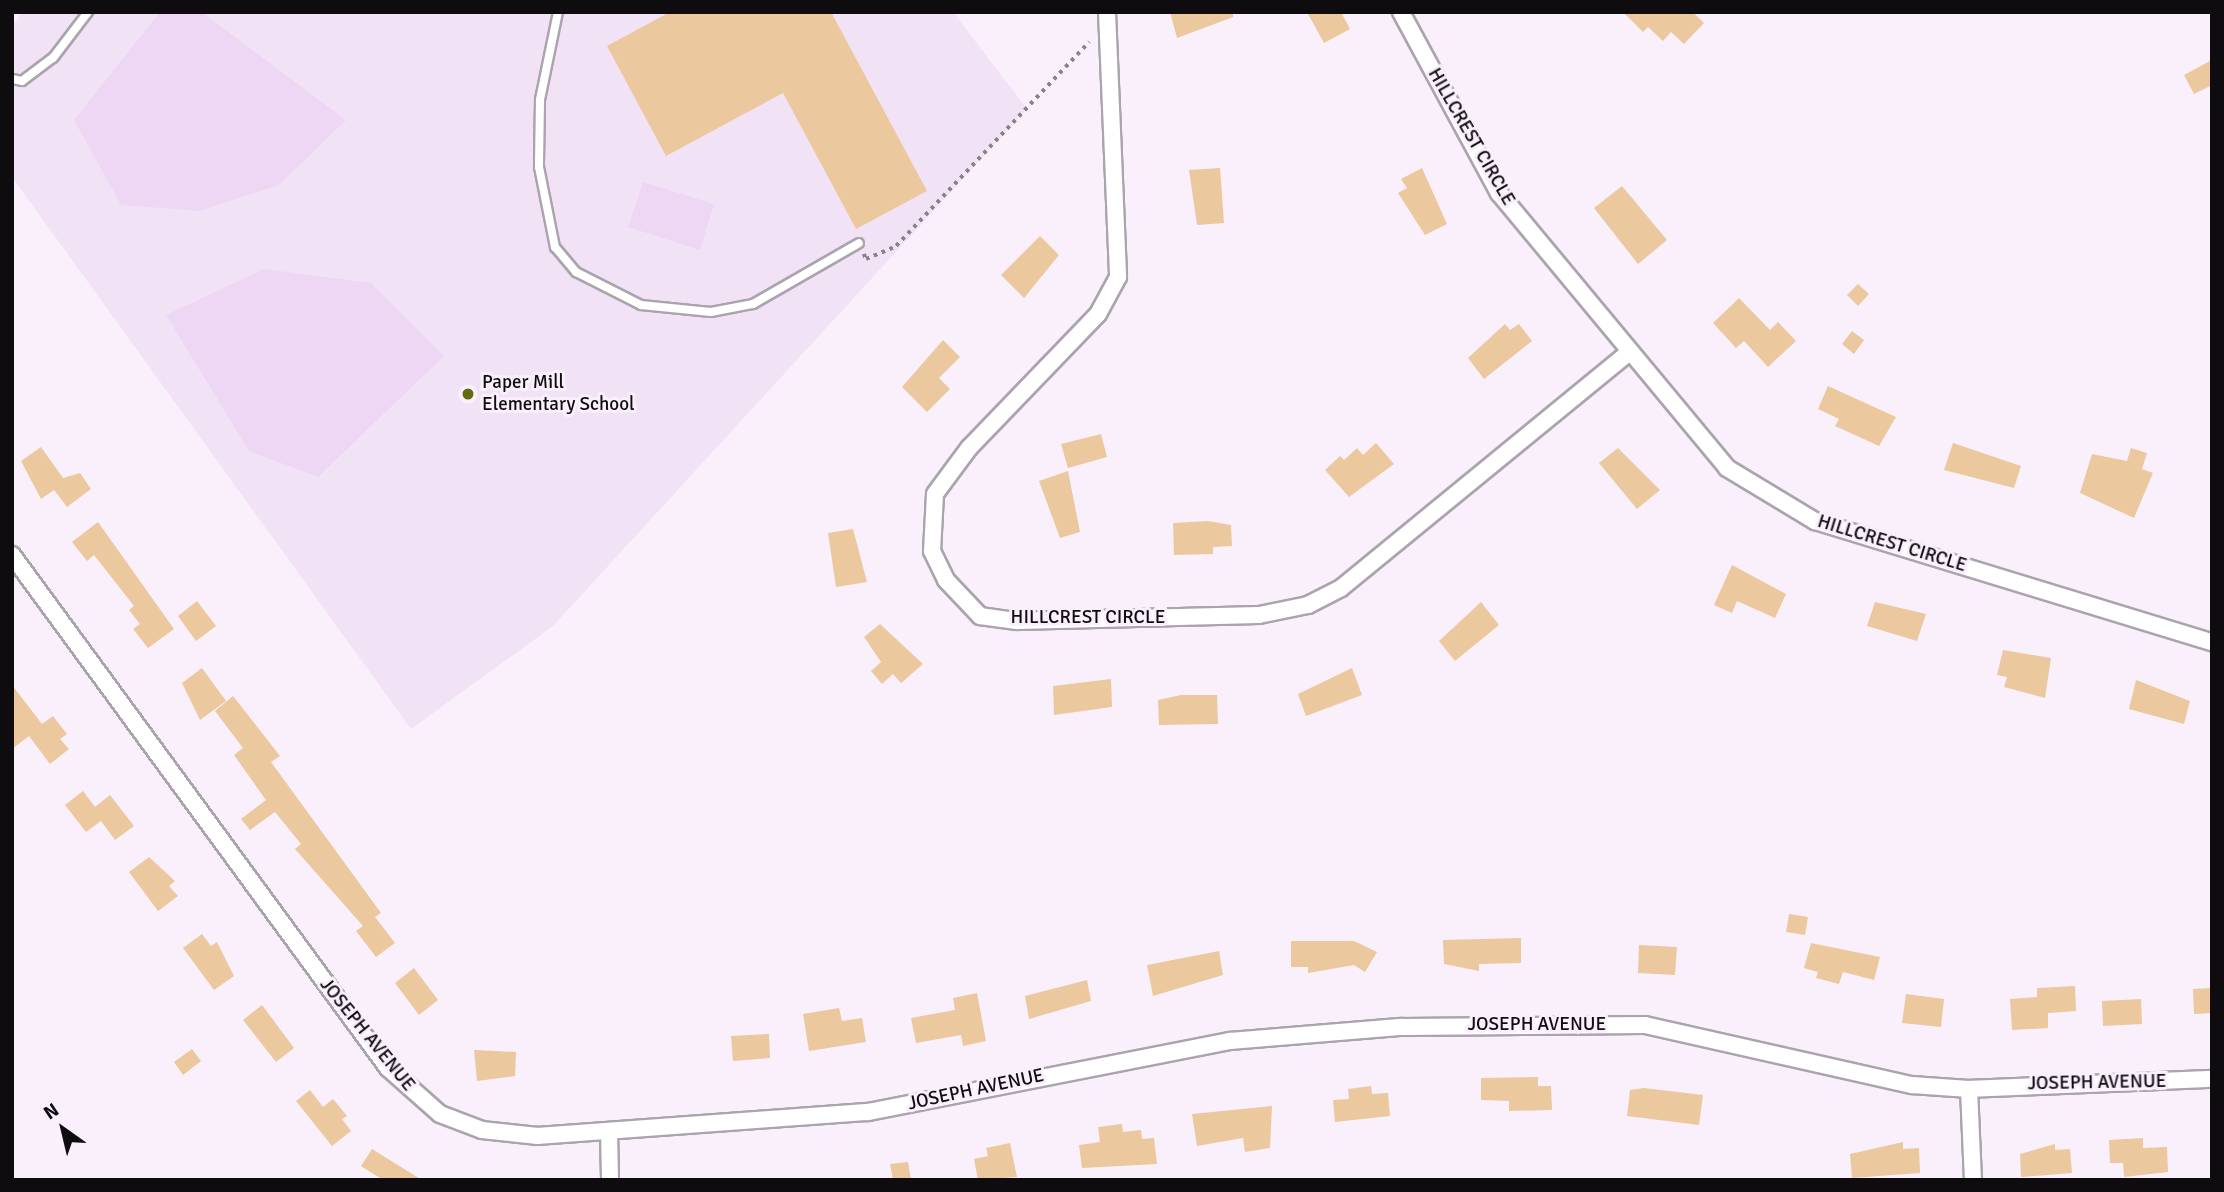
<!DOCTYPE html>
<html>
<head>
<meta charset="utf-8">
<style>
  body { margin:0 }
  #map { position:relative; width:2224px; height:1192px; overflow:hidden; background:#f9f0fc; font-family:Signika,sans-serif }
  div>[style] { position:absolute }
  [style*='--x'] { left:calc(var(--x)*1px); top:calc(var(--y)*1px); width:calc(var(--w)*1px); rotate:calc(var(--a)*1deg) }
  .built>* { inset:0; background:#f1e3f5 }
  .green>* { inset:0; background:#eed7f5 }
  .building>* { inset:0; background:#ebc89d }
  .path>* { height:3.5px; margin-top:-1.75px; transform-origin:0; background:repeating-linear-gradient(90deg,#88828a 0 3.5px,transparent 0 8.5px) }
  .roads { filter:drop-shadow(2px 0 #aba3ae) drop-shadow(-2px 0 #aba3ae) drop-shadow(0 2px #aba3ae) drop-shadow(0 -2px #aba3ae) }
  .lane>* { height:8px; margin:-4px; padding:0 4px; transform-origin:4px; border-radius:4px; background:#fff }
  .street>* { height:16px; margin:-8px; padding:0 8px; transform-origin:8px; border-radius:8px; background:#fff }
  .dots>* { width:19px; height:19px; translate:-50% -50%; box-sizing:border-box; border:4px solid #f9f0fc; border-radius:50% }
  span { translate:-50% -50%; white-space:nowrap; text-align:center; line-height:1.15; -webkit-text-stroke:6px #f9f0fc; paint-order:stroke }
  .street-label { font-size:19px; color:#0f0c0f }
  .poi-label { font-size:19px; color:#0f0c0f }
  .left { translate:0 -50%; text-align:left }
  .frame { position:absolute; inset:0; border:14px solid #0f0c0f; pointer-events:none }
  .north { position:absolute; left:28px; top:1094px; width:70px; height:70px; -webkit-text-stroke:5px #f9f0fc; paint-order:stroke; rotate:326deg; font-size:19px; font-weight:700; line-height:28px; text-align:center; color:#0f0c0f }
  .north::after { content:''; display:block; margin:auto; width:24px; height:32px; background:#0f0c0f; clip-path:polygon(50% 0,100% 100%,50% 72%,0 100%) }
</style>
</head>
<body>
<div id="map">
  <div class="built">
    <div style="clip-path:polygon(23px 12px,953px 12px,1027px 109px,553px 626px,411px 729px,12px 177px,12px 27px)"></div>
  </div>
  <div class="green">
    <div style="clip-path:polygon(160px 12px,202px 12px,346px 120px,279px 185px,199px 211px,121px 205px,74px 120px)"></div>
    <div style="clip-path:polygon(643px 182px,714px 204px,700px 250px,628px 227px)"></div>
    <div style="clip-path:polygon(264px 269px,371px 283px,444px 356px,318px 477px,249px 451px,166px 315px)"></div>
  </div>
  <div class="building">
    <div style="clip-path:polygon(670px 12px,831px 12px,927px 191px,856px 229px,783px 93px,666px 156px,607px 46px)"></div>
    <div style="clip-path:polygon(1170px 12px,1233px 12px,1233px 17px,1177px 38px)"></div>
    <div style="clip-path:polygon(1307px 12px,1341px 12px,1350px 29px,1324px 43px)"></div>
    <div style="clip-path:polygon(1623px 12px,1693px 12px,1704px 23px,1684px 44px,1671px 32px,1663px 41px,1648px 27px,1643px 32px)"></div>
    <div style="clip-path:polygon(2212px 60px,2212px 85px,2194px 94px,2184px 75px)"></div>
    <div style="clip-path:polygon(1220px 168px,1224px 223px,1197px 225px,1189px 170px)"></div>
    <div style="clip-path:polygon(1422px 168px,1447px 224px,1425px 235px,1398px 193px,1407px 188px,1401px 179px)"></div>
    <div style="clip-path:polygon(1622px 186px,1667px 240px,1638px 264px,1594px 208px)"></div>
    <div style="clip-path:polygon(1040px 236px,1059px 255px,1024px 298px,1001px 275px)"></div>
    <div style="clip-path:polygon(1858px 284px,1869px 294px,1858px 306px,1847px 295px)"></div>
    <div style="clip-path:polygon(1739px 298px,1770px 330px,1778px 322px,1796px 341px,1768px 367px,1744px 341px,1736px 348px,1713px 323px)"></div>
    <div style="clip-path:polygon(1505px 324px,1510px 330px,1519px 324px,1532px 341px,1484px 379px,1468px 358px)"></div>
    <div style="clip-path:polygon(1852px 331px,1864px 340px,1854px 354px,1842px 344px)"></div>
    <div style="clip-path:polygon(943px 340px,960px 357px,939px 378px,950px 389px,927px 412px,902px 387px)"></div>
    <div style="clip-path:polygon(1828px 386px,1896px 417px,1879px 446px,1835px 426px,1839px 419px,1818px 409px)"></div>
    <div style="clip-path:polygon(1101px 434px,1107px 457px,1068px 468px,1061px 444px)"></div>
    <div style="clip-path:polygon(1376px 443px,1394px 464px,1349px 497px,1325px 470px,1340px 456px,1344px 460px,1357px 448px,1363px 455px)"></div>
    <div style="clip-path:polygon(1953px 443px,2021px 466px,2014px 488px,1944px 470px)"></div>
    <div style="clip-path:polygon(41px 447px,63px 478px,80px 473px,91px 489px,67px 507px,54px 490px,41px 499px,21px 461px)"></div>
    <div style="clip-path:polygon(1618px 448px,1660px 490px,1637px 509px,1599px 463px)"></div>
    <div style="clip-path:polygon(2131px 448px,2147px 453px,2142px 469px,2153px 473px,2134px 518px,2080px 493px,2092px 454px,2127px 461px)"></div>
    <div style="clip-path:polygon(1068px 471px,1080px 532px,1060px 538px,1039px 481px)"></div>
    <div style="clip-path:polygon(1208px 521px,1231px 525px,1232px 546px,1213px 547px,1213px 554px,1174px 555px,1173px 523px)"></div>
    <div style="clip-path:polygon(98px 522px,174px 629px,148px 648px,133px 629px,140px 624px,129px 610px,134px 606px,94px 555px,87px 561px,72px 542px)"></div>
    <div style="clip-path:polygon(853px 529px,867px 582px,836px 587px,828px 533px)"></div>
    <div style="clip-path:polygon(1732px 565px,1786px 594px,1775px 618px,1737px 601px,1732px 613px,1714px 605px)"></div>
    <div style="clip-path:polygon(197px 601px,216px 626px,196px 641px,178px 616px)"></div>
    <div style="clip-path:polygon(1481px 602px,1499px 625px,1455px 661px,1439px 641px)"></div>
    <div style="clip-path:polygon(1875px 602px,1926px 614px,1917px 641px,1867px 626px)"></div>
    <div style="clip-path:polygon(880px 624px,923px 664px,901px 683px,893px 674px,882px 684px,871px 671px,881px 662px,864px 637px)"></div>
    <div style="clip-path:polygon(2003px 650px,2051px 658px,2045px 698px,2004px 687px,2007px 677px,1997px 675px)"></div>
    <div style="clip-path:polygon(202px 668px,226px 701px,200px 720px,182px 683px)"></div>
    <div style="clip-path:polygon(1352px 668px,1362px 695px,1306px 716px,1298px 694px)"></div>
    <div style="clip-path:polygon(1111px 679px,1112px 707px,1054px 715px,1053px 686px)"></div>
    <div style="clip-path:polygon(2136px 680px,2190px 701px,2184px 724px,2129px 709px)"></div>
    <div style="clip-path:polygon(12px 685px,42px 724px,53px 716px,67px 734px,60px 739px,69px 749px,50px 764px,29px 736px,12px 749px)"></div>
    <div style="clip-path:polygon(1181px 695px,1217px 695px,1218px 724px,1159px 725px,1158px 700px)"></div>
    <div style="clip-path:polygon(233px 696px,280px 756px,271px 762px,381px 913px,375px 917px,395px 943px,376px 957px,356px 931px,363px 926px,295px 849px,301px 844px,275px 812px,250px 830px,241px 819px,266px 800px,234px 755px,243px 748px,215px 711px)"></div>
    <div style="clip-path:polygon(83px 791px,95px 807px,110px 795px,134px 826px,115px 840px,101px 821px,86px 832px,65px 805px)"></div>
    <div style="clip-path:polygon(149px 857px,175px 881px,169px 886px,178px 896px,158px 911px,129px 872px)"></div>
    <div style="clip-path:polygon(1789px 914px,1808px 917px,1805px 935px,1786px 932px)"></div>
    <div style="clip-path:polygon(202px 934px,211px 946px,217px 942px,234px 976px,214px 990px,183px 948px)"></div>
    <div style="clip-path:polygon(1521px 938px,1521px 963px,1479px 964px,1479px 971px,1444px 964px,1443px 940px)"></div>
    <div style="clip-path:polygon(1291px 941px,1354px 941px,1377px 952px,1365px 972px,1354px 965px,1308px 973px,1308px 967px,1291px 967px)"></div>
    <div style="clip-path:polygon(1811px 943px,1880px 957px,1874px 980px,1843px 972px,1839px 984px,1816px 978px,1818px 972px,1804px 968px)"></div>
    <div style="clip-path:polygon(1639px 945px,1677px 947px,1675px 975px,1638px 973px)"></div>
    <div style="clip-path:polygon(1219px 951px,1223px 975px,1153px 996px,1147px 965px)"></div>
    <div style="clip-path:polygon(414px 968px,438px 1000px,419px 1015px,395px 983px)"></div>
    <div style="clip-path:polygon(1087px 980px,1091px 1001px,1029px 1019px,1025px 996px)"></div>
    <div style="clip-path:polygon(2075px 986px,2076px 1011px,2048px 1013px,2048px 1028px,2012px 1030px,2010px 999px,2037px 997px,2037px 988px)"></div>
    <div style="clip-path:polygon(2212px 988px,2212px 1013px,2194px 1014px,2193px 989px)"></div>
    <div style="clip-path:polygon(977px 993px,986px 1041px,963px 1046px,961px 1035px,916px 1043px,911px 1018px,955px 1010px,953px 998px)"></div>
    <div style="clip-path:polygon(1906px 994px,1944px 999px,1941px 1027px,1902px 1023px)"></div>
    <div style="clip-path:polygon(2141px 999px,2142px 1024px,2103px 1026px,2102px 1001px)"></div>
    <div style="clip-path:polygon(262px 1005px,294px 1048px,276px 1062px,243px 1020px)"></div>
    <div style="clip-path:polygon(839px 1008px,842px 1021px,862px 1018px,866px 1042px,809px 1051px,803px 1014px)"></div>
    <div style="clip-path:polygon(769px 1034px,770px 1058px,733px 1061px,731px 1036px)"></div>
    <div style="clip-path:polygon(192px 1049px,201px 1061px,183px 1075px,174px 1062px)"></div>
    <div style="clip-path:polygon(474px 1050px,516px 1052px,515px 1076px,477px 1081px)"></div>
    <div style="clip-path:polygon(1538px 1077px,1538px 1086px,1551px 1086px,1552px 1110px,1509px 1111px,1509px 1101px,1481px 1100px,1481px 1078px)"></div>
    <div style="clip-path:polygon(1371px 1086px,1372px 1094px,1388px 1093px,1390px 1116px,1335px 1122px,1333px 1100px,1349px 1099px,1348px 1089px)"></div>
    <div style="clip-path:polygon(1644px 1088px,1703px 1095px,1699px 1125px,1627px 1116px,1630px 1090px)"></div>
    <div style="clip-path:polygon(310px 1090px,323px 1107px,333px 1099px,347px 1116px,342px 1119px,351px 1131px,332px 1146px,296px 1101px)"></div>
    <div style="clip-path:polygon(1272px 1106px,1270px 1148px,1245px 1152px,1243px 1138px,1197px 1146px,1192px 1114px)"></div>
    <div style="clip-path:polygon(1122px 1124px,1123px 1132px,1141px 1130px,1142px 1139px,1154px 1138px,1157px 1164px,1082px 1168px,1079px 1145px,1100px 1142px,1098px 1127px)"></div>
    <div style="clip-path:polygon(2143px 1138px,2143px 1148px,2167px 1147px,2168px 1172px,2124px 1177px,2123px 1163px,2110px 1163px,2109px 1140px)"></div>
    <div style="clip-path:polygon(1903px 1142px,1903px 1149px,1919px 1148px,1920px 1173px,1852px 1178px,1850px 1154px)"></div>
    <div style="clip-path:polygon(1010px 1143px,1017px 1177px,978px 1180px,974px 1159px,988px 1156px,986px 1148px)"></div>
    <div style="clip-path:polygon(2055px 1144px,2055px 1150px,2070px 1149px,2072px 1173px,2021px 1177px,2020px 1154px)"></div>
    <div style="clip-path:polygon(372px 1149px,422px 1180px,383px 1180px,361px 1166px)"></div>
    <div style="clip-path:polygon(908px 1162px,911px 1180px,893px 1180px,890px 1164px)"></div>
  </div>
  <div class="path">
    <div style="--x:864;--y:254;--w:5;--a:68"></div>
    <div style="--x:866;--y:259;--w:33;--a:-23"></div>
    <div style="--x:896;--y:246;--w:281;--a:-46.6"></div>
  </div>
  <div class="roads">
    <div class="lane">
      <div style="--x:558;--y:12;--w:90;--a:101.6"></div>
      <div style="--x:540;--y:100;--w:67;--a:90.9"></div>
      <div style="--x:539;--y:167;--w:82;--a:78.7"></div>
      <div style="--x:555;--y:247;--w:33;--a:50"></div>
      <div style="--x:576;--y:272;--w:73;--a:26.9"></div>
      <div style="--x:641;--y:305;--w:70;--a:5.7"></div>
      <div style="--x:711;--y:312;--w:43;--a:-10.8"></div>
      <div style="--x:753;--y:304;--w:122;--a:-29.9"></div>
      <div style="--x:12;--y:79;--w:10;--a:11"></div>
      <div style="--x:22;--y:81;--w:39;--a:-37"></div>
      <div style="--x:53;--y:58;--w:58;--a:-52.7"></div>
    </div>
    <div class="street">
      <div style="--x:1107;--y:12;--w:265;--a:87.6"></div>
      <div style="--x:1118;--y:277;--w:42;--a:118.4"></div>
      <div style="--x:1098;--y:314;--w:186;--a:133.9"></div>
      <div style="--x:969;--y:448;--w:57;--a:126.5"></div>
      <div style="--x:935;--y:494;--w:57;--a:93"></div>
      <div style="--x:932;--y:551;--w:32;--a:64"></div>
      <div style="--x:946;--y:580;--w:50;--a:46.6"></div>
      <div style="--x:980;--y:616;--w:37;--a:8"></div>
      <div style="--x:1017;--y:621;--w:242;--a:-1.4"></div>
      <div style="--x:1259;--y:615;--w:50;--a:-11.5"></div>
      <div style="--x:1308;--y:605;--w:37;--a:-27"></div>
      <div style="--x:1341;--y:588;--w:371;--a:-39.3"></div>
      <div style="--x:1401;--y:12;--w:206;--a:61.6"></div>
      <div style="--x:1499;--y:193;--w:357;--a:50.3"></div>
      <div style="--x:1727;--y:468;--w:103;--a:31.1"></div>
      <div style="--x:1815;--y:521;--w:415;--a:17"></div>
      <div style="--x:12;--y:555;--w:636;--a:53.76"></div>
      <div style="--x:388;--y:1068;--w:69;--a:41.5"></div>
      <div style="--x:440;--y:1114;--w:45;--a:20.9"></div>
      <div style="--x:482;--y:1130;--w:56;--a:6.1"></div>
      <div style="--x:538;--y:1136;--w:331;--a:-4.2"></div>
      <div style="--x:868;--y:1112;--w:369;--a:-11.1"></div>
      <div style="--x:1230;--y:1041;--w:173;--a:-4.7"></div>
      <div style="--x:1402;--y:1027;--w:243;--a:-0.5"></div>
      <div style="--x:1645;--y:1025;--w:274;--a:12.7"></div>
      <div style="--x:1912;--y:1085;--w:57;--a:4"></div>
      <div style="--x:1969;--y:1089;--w:243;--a:-2.4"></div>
      <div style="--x:1969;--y:1089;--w:91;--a:87.5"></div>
      <div style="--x:609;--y:1131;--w:49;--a:88.8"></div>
    </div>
  </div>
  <div class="dots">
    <div style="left:468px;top:394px;background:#636b10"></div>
  </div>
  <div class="street-label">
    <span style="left:1471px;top:137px;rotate:60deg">HILLCREST CIRCLE</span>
    <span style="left:1892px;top:544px;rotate:17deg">HILLCREST CIRCLE</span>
    <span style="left:1088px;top:618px">HILLCREST CIRCLE</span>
    <span style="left:1537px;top:1025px">JOSEPH AVENUE</span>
    <span style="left:367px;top:1035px;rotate:51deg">JOSEPH AVENUE</span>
    <span style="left:2097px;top:1083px;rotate:-1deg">JOSEPH AVENUE</span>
    <span style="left:976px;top:1090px;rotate:-12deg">JOSEPH AVENUE</span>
  </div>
  <div class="poi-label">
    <span class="left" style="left:482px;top:394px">Paper Mill<br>Elementary School</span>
  </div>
  <div class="frame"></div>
  <div class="north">N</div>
</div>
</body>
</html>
